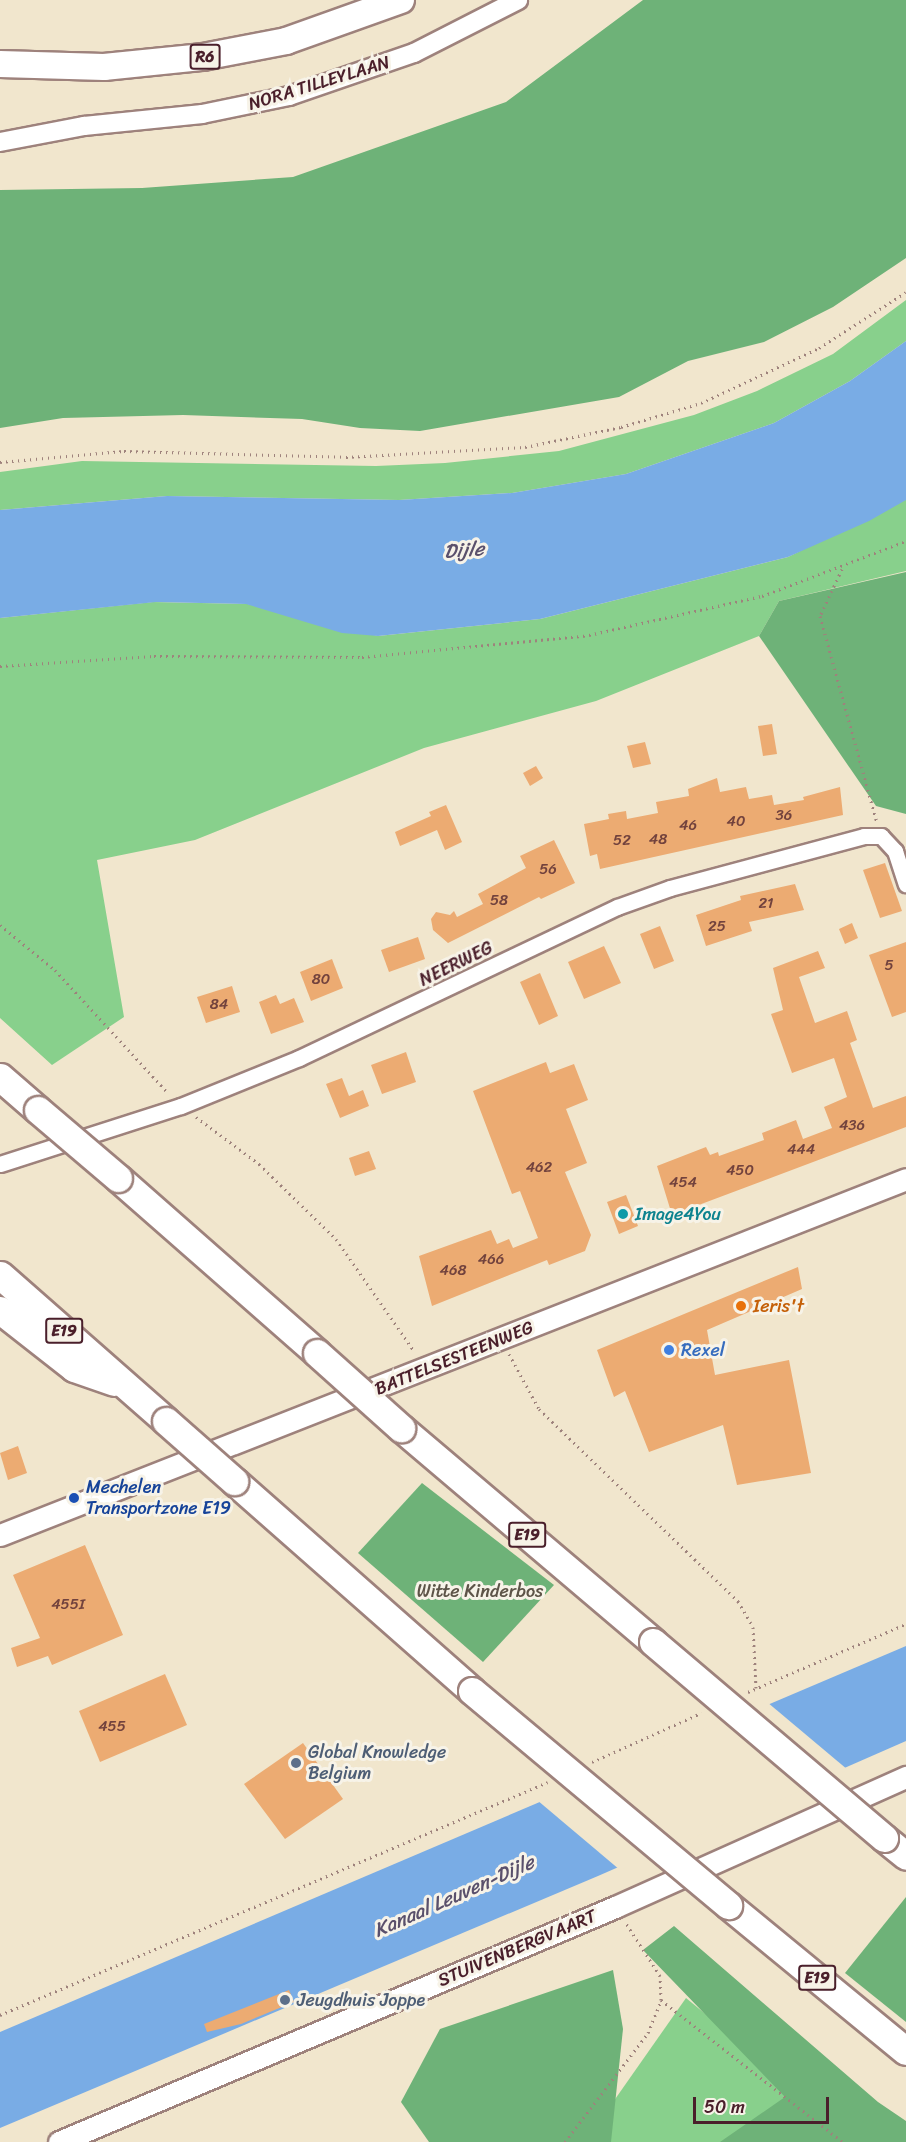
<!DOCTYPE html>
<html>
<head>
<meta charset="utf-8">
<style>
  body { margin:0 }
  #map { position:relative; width:906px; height:2142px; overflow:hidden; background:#f1e6cd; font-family:Sriracha,sans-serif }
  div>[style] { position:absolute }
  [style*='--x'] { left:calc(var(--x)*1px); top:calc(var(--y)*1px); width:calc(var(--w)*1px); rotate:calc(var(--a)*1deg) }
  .green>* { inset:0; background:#88d08c }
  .forest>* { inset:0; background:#6eb278 }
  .water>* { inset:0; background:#79ace5 }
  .pier>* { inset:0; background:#f1e6cd }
  .building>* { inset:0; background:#ecab72 }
  .path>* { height:3px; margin-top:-1.5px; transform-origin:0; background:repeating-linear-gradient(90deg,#9e827c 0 1.5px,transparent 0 6px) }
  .roads { filter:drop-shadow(2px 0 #9e827c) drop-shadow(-2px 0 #9e827c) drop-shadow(0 2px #9e827c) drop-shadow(0 -2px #9e827c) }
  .minor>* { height:15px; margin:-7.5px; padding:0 7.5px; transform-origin:7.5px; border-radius:7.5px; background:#fff }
  .tertiary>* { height:18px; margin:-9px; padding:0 9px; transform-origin:9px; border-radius:9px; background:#fff }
  .secondary>* { height:21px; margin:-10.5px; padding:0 10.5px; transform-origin:10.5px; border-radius:10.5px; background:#fff }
  .trunk>* { height:26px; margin:-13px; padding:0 13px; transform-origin:13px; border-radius:13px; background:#fff }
  .motorway>* { height:27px; margin:-13.5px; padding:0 13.5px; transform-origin:13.5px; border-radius:13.5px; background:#fff }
  .bridges { filter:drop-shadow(2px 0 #9e827c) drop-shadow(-2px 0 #9e827c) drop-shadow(0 2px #9e827c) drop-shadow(0 -2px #9e827c) }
  .motorway-bridge>* { height:27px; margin:-13.5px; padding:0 13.5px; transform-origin:13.5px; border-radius:13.5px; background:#fff }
  .dots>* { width:16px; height:16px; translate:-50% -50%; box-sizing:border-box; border:3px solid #f7f3e8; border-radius:50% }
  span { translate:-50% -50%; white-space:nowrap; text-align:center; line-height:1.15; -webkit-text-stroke:6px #f7f3e8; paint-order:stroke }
  .number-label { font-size:15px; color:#72423d }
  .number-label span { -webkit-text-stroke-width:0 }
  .shield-label span { padding:2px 4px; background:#f7f3e8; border:2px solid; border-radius:4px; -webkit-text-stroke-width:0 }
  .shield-label { font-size:16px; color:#4a1f2b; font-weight:700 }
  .street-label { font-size:18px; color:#4a1f2b }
  .culture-label { font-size:18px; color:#0d838f }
  .left { translate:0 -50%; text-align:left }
  .food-label { font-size:18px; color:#c56008 }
  .shop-label { font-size:18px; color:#366cbe }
  .transit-label { font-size:18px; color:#164399 }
  .park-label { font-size:18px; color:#5d5448 }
  .service-label { font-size:18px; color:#4e5e75 }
  .water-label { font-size:20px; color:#5a506c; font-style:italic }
  .scale { position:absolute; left:693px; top:2097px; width:136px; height:27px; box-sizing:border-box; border:3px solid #4a1f2b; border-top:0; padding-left:8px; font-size:18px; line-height:21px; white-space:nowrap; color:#4a1f2b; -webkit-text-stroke:4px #f7f3e8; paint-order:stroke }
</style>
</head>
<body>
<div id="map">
  <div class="green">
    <div style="clip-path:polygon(906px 300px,906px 341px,850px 381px,774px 423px,626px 474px,512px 493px,399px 500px,167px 496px,0 510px,0 472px,82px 461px,376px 466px,445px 463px,559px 451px,694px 415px,757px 391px,833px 354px)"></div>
    <div style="clip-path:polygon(906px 499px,906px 571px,779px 601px,759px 636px,596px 701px,424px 748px,195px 840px,97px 860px,124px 1017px,52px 1065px,0 1018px,0 618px,153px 602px,248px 604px,378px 636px,540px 619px,788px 557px)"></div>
    <div style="clip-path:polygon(686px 1998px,782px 2077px,851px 2142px,585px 2142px)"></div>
  </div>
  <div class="forest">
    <div style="clip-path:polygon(643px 0,906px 0,906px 258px,833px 307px,764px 342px,688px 361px,619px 397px,420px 431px,360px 428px,302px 419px,183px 415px,63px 418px,0 428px,0 190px,142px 188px,293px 177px,506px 102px)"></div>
    <div style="clip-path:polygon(906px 572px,906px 814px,876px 806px,759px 636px,779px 601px)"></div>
    <div style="clip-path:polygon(422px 1483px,554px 1585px,483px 1662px,358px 1553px)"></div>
    <div style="clip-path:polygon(906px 1897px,906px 2022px,845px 1973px)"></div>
    <div style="clip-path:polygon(674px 1926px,878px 2102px,906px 2121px,906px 2142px,720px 2142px,785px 2097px,643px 1950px)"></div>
    <div style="clip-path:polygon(613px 1970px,623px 2029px,611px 2142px,429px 2142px,401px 2102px,440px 2029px)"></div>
  </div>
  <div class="water">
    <div style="clip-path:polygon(906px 341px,906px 500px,869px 521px,788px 557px,540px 619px,378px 636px,342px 633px,246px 604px,156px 602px,0 618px,0 510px,167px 496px,399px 500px,512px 493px,626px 474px,774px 423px,850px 381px)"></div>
    <div style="clip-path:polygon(906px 1646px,906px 1741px,598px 1876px,0 2128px,0 2032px)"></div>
  </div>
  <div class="pier">
    <div style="clip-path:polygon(767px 1702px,848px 1770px,620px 1870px,537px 1800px)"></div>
  </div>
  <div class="building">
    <div style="clip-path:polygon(772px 724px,777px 754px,763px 756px,758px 726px)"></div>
    <div style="clip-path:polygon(645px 742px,651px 764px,633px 768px,627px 746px)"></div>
    <div style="clip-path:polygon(536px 766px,543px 778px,530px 786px,523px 773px)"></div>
    <div style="clip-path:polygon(717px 778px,720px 792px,746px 787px,749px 799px,772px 795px,774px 805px,804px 800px,803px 797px,840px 787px,843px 815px,600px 869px,597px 854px,590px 856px,584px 824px,609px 819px,608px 814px,626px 811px,627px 819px,658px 813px,656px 802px,689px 796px,688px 789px)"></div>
    <div style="clip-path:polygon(446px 805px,462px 842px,445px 850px,437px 830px,400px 846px,395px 832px,431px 816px,429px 812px)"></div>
    <div style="clip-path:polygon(554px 840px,575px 883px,541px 899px,539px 897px,448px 943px,433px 930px,431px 919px,436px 912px,450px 915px,454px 911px,457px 917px,483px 904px,478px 894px,526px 868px,520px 856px)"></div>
    <div style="clip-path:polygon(885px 863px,902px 911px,880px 918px,863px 870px)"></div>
    <div style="clip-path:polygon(795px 884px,804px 910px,749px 922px,752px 931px,706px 946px,696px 915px,741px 900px,740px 896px)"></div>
    <div style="clip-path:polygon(852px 923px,858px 938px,845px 944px,839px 929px)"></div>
    <div style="clip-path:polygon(660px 926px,674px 961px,654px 969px,640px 934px)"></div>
    <div style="clip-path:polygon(418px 937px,425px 959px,389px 972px,381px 950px)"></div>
    <div style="clip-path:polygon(906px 942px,906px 1012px,892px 1017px,869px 955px)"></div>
    <div style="clip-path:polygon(604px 946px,621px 983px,584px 999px,568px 962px)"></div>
    <div style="clip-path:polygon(818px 951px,825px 968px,799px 977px,815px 1023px,847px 1011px,857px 1040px,850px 1043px,873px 1108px,906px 1096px,906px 1127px,672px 1215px,657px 1166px,706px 1147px,710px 1155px,718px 1152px,719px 1156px,764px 1140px,762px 1133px,796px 1120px,803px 1139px,832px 1128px,824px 1107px,847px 1097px,834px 1058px,792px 1073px,771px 1014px,783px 1010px,773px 968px)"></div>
    <div style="clip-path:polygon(332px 959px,343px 988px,311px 1001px,300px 972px)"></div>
    <div style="clip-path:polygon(540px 973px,558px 1016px,539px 1025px,520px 982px)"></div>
    <div style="clip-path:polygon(232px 986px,240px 1012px,206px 1023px,197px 997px)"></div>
    <div style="clip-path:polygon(276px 995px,280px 1004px,294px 998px,304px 1022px,271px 1034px,259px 1002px)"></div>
    <div style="clip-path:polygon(406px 1052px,416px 1082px,382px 1094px,371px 1065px)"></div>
    <div style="clip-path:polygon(546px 1062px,550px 1073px,574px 1064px,588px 1100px,566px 1109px,587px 1163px,565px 1172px,591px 1235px,585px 1251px,549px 1265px,547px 1260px,432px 1306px,419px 1256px,491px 1230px,497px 1244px,509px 1239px,513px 1248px,538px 1238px,520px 1191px,512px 1194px,473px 1091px)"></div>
    <div style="clip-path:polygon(342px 1078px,349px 1096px,363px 1090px,369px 1106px,340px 1118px,326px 1084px)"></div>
    <div style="clip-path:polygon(369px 1151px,376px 1169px,355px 1176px,349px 1158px)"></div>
    <div style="clip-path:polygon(626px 1195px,638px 1226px,619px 1234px,607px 1202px)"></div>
    <div style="clip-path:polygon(798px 1267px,802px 1289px,707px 1330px,715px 1375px,789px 1360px,811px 1473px,737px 1485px,723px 1425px,649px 1452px,625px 1391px,614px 1397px,597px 1350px)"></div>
    <div style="clip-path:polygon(18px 1446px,27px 1473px,8px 1480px,0 1453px)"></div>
    <div style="clip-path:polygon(85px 1545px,123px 1635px,52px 1665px,48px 1656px,17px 1667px,11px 1648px,40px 1638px,13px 1575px)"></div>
    <div style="clip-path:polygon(165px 1674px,187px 1725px,100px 1762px,79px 1711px)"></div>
    <div style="clip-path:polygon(303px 1743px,343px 1799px,285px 1839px,244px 1784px)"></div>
    <div style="clip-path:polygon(289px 1990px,294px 2002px,241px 2024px,207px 2032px,204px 2024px)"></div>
  </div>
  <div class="path">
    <div style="--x:0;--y:462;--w:124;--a:-5.1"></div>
    <div style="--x:124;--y:451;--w:222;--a:1.5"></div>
    <div style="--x:346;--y:457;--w:179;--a:-3.2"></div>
    <div style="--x:525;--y:447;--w:98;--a:-11.8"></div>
    <div style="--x:621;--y:427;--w:84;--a:-16.7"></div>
    <div style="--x:701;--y:403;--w:130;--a:-25"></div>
    <div style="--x:819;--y:348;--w:103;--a:-32.8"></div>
    <div style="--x:842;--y:569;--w:52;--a:115.1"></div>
    <div style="--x:820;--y:616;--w:212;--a:74.6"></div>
    <div style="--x:0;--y:666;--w:154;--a:-3.7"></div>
    <div style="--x:154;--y:656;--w:208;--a:0.3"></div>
    <div style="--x:362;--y:657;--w:228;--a:-5.5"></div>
    <div style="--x:589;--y:635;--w:177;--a:-12.7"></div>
    <div style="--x:762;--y:596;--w:154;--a:-20.9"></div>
    <div style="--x:0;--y:925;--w:71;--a:39.3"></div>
    <div style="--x:55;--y:970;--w:167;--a:47.4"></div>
    <div style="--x:196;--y:1117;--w:79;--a:36.7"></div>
    <div style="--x:259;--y:1164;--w:107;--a:44.2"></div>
    <div style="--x:336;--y:1239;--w:136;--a:55.1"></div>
    <div style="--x:509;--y:1354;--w:63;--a:61.4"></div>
    <div style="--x:539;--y:1409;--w:277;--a:44"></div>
    <div style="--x:738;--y:1601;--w:30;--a:60"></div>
    <div style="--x:753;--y:1627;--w:61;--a:87.2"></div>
    <div style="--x:748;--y:1692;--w:172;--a:-23.3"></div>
    <div style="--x:592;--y:1762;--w:120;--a:-24.2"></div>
    <div style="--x:661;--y:2000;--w:231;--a:38"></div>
    <div style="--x:0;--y:2015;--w:595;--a:-23.03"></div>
    <div style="--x:565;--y:2142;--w:137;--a:-52.7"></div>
    <div style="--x:648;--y:2033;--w:35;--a:-68"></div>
    <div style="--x:661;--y:2000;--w:24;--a:-92"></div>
    <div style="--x:660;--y:1976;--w:63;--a:-122.7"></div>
  </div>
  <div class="roads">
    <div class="minor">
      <div style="--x:0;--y:1164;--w:190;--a:-17.8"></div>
      <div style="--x:181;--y:1106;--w:127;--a:-22.1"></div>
      <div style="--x:299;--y:1058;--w:352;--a:-25.4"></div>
      <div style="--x:617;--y:907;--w:56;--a:-19.7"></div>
      <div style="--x:670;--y:888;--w:201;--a:-15"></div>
      <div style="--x:864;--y:836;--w:17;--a:0"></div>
      <div style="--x:881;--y:836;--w:21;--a:47"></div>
      <div style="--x:895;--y:851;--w:35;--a:72"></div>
    </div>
    <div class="tertiary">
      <div style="--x:0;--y:142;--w:86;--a:-10.8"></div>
      <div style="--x:84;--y:126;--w:119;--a:-5.8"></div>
      <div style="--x:202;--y:114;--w:89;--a:-11.7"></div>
      <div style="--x:289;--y:96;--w:132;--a:-19"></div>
      <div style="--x:414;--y:53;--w:117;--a:-27"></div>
    </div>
    <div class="secondary">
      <div style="--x:0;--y:1535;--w:973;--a:-21.45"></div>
      <div style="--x:59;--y:2142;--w:604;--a:-22.91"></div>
      <div style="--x:615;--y:1907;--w:319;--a:-24.1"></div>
    </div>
    <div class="trunk">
      <div style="--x:0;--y:64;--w:104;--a:1.7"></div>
      <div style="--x:104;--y:67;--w:100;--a:-5.8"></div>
      <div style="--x:203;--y:57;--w:85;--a:-10.9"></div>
      <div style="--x:286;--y:41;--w:122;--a:-19.6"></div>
    </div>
    <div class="motorway">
      <div style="--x:0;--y:1077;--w:50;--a:41"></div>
      <div style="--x:118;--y:1178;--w:265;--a:41.3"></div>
      <div style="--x:0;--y:1275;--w:221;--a:41.3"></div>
      <div style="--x:0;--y:1310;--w:94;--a:38.1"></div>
      <div style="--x:74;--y:1368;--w:42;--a:19.3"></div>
      <div style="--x:401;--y:1428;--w:331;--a:40.3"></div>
      <div style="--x:234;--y:1481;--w:317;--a:41.4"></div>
      <div style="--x:884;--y:1838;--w:28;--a:39"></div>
      <div style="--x:728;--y:1905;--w:230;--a:39.4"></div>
    </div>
  </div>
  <div class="bridges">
    <div class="motorway-bridge">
      <div style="--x:38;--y:1110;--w:105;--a:40.4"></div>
      <div style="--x:317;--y:1353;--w:113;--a:41.8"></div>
      <div style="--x:166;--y:1421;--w:91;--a:41.4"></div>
      <div style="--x:653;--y:1642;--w:303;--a:40.3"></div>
      <div style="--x:472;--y:1691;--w:334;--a:39.9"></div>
    </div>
  </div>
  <div class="dots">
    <div style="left:623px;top:1214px;background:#0f9aa8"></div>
    <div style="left:741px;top:1306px;background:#e8710a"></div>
    <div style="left:669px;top:1350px;background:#3f7fe0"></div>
    <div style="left:74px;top:1498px;background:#1a4fb4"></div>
    <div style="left:296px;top:1763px;background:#5c6f8a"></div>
    <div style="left:285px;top:2000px;background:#5c6f8a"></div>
  </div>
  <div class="number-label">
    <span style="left:784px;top:816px">36</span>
    <span style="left:736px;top:822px">40</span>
    <span style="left:688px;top:826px">46</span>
    <span style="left:658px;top:840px">48</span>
    <span style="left:622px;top:841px">52</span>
    <span style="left:548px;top:870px">56</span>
    <span style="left:499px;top:901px">58</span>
    <span style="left:766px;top:904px">21</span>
    <span style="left:717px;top:927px">25</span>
    <span style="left:889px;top:966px">5</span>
    <span style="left:321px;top:980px">80</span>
    <span style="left:219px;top:1005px">84</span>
    <span style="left:852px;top:1126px">436</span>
    <span style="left:801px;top:1150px">444</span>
    <span style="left:539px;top:1168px">462</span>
    <span style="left:740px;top:1171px">450</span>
    <span style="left:683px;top:1183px">454</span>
    <span style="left:491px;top:1260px">466</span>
    <span style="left:453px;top:1271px">468</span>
    <span style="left:68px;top:1605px">455I</span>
    <span style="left:112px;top:1727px">455</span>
  </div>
  <div class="shield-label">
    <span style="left:205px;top:57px">R6</span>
    <span style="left:64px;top:1331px">E19</span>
    <span style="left:527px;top:1535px">E19</span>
    <span style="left:817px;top:1978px">E19</span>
  </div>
  <div class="street-label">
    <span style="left:319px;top:83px;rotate:-17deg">NORA TILLEYLAAN</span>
    <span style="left:456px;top:964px;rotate:-26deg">NEERWEG</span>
    <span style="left:454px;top:1358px;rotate:-22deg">BATTELSESTEENWEG</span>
    <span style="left:517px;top:1948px;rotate:-23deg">STUIVENBERGVAART</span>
  </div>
  <div class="culture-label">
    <span class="left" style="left:635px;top:1214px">Image4You</span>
  </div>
  <div class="food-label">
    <span class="left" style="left:753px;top:1306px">Ieris't</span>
  </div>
  <div class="shop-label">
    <span class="left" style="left:681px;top:1350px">Rexel</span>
  </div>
  <div class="transit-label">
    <span class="left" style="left:86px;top:1498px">Mechelen<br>Transportzone E19</span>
  </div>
  <div class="park-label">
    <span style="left:480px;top:1591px">Witte Kinderbos</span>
  </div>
  <div class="service-label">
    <span class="left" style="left:308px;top:1763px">Global Knowledge<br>Belgium</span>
    <span class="left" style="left:297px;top:2000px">Jeugdhuis Joppe</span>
  </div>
  <div class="water-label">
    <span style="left:464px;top:550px;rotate:-4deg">Dijle</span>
    <span style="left:454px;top:1896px;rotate:-24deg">Kanaal Leuven-Dijle</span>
  </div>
  <div class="scale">50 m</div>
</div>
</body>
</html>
